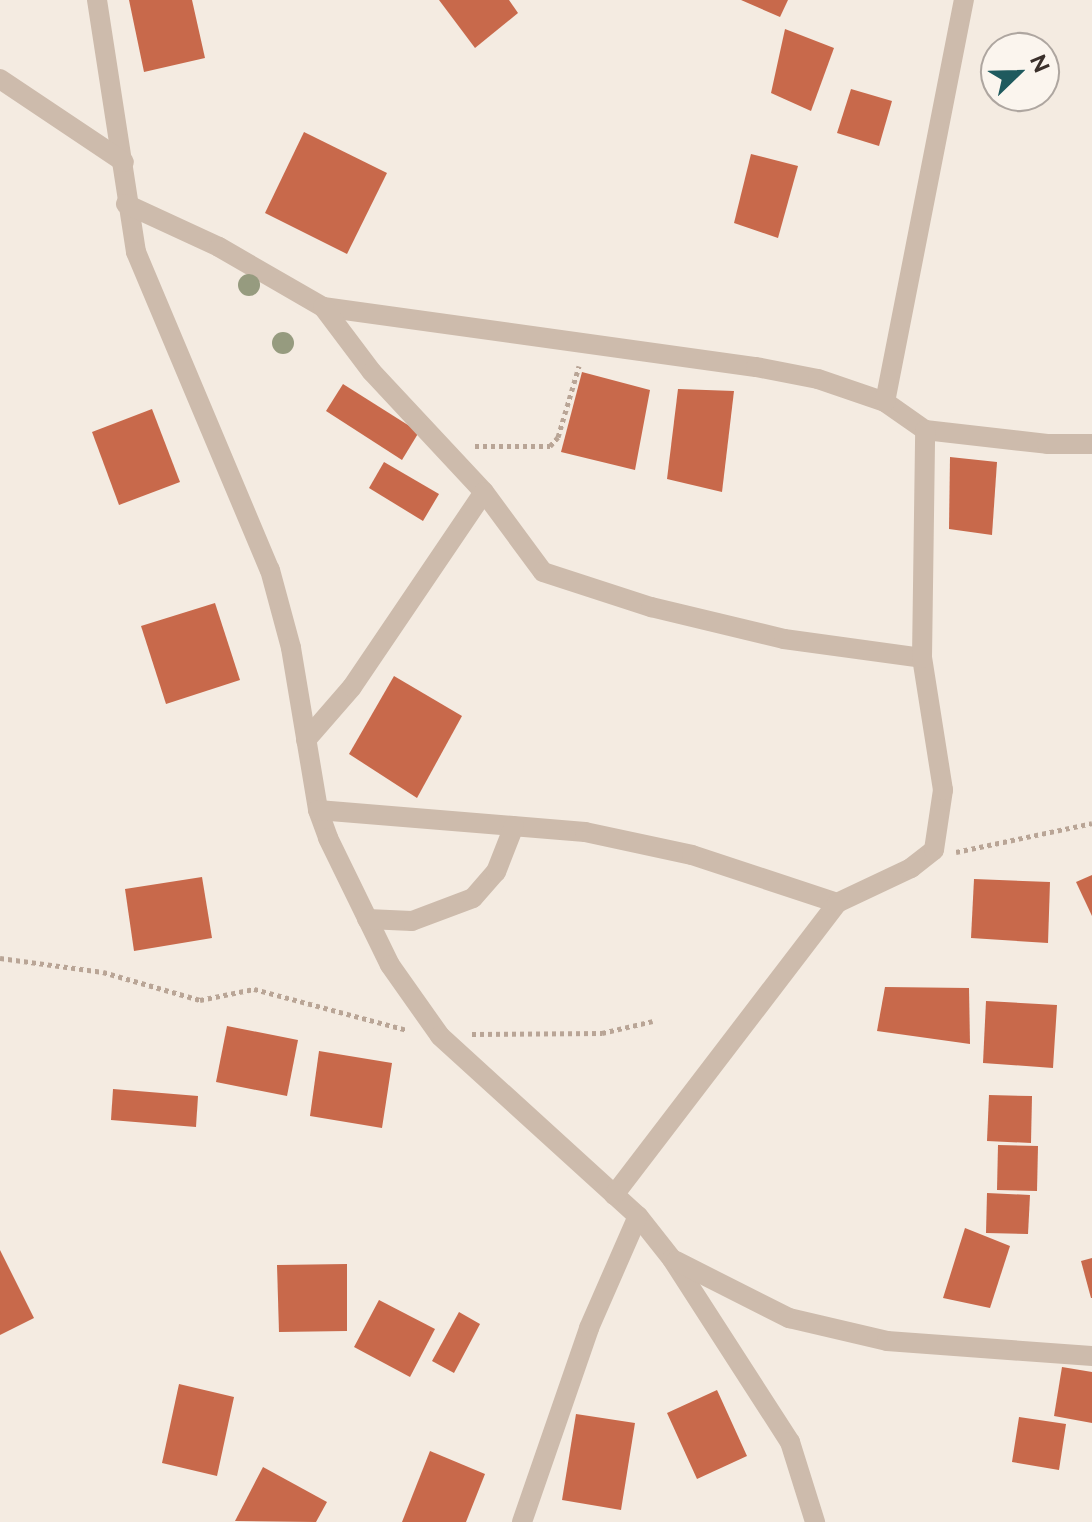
<!DOCTYPE html>
<html>
<head>
<meta charset="utf-8">
<style>
  body { margin:0 }
  #map { position:relative; width:1092px; height:1522px; overflow:hidden; background:#f4ebe1; font-family:Raleway,sans-serif }
  div>[style] { position:absolute }
  [style*='--x'] { left:calc(var(--x)*1px); top:calc(var(--y)*1px); width:calc(var(--w)*1px); rotate:calc(var(--a)*1deg) }
  .building>* { inset:0; background:#c8694b }
  .path>* { height:5px; margin-top:-2.5px; transform-origin:0; background:repeating-linear-gradient(90deg,#b9a596 0 4px,transparent 0 8px) }
  .minor>* { height:20px; margin:-10px; padding:0 10px; transform-origin:10px; border-radius:10px; background:#cdbbac }
  .trees>* { width:22px; height:22px; margin:-11px; border-radius:50%; background:#969b7f }
  span { translate:-50% -50%; white-space:nowrap; text-align:center; line-height:1.15; -webkit-text-stroke:7px #fbf5ee; paint-order:stroke }
  .north { position:absolute; left:980px; top:32px; width:80px; height:80px; box-sizing:border-box; background:#fbf5ee; border:2px solid #aea6a0; border-radius:50%; rotate:67deg; font-size:22px; font-weight:700; line-height:32px; text-align:center; color:#3b302b }
  .north::after { content:''; display:block; margin:auto; width:28px; height:36px; background:#1f5a5e; clip-path:polygon(50% 0,100% 100%,50% 72%,0 100%) }
</style>
</head>
<body>
<div id="map">
  <div class="building">
    <div style="clip-path:polygon(129px 0,192px 0,205px 58px,144px 72px)"></div>
    <div style="clip-path:polygon(439px 0,509px 0,518px 13px,475px 48px)"></div>
    <div style="clip-path:polygon(741px 0,788px 0,780px 17px)"></div>
    <div style="clip-path:polygon(785px 29px,834px 48px,811px 111px,771px 93px)"></div>
    <div style="clip-path:polygon(851px 89px,892px 101px,879px 146px,837px 133px)"></div>
    <div style="clip-path:polygon(304px 132px,387px 173px,347px 254px,265px 213px)"></div>
    <div style="clip-path:polygon(751px 154px,798px 166px,778px 238px,734px 223px)"></div>
    <div style="clip-path:polygon(582px 372px,650px 390px,635px 470px,561px 452px)"></div>
    <div style="clip-path:polygon(343px 384px,419px 432px,402px 460px,326px 411px)"></div>
    <div style="clip-path:polygon(678px 389px,734px 391px,722px 492px,667px 479px)"></div>
    <div style="clip-path:polygon(152px 409px,180px 482px,119px 505px,92px 432px)"></div>
    <div style="clip-path:polygon(950px 457px,997px 462px,992px 535px,949px 529px)"></div>
    <div style="clip-path:polygon(384px 462px,439px 494px,423px 521px,369px 488px)"></div>
    <div style="clip-path:polygon(215px 603px,240px 680px,166px 704px,141px 626px)"></div>
    <div style="clip-path:polygon(394px 676px,462px 716px,417px 798px,349px 754px)"></div>
    <div style="clip-path:polygon(1092px 875px,1092px 916px,1076px 882px)"></div>
    <div style="clip-path:polygon(202px 877px,212px 938px,134px 951px,125px 889px)"></div>
    <div style="clip-path:polygon(974px 879px,1050px 882px,1048px 943px,971px 938px)"></div>
    <div style="clip-path:polygon(885px 987px,969px 988px,970px 1044px,877px 1031px)"></div>
    <div style="clip-path:polygon(986px 1001px,1057px 1005px,1053px 1068px,983px 1063px)"></div>
    <div style="clip-path:polygon(227px 1026px,298px 1040px,287px 1096px,216px 1082px)"></div>
    <div style="clip-path:polygon(319px 1051px,392px 1063px,382px 1128px,310px 1116px)"></div>
    <div style="clip-path:polygon(113px 1089px,198px 1096px,196px 1127px,111px 1120px)"></div>
    <div style="clip-path:polygon(989px 1095px,1032px 1096px,1031px 1143px,987px 1141px)"></div>
    <div style="clip-path:polygon(998px 1145px,1038px 1146px,1037px 1191px,997px 1190px)"></div>
    <div style="clip-path:polygon(987px 1193px,1030px 1195px,1028px 1234px,986px 1233px)"></div>
    <div style="clip-path:polygon(965px 1228px,1010px 1246px,990px 1308px,943px 1298px)"></div>
    <div style="clip-path:polygon(0 1250px,34px 1318px,0 1335px)"></div>
    <div style="clip-path:polygon(1092px 1258px,1092px 1298px,1091px 1298px,1081px 1261px)"></div>
    <div style="clip-path:polygon(347px 1264px,347px 1331px,279px 1332px,277px 1265px)"></div>
    <div style="clip-path:polygon(379px 1300px,435px 1329px,410px 1377px,354px 1347px)"></div>
    <div style="clip-path:polygon(459px 1312px,480px 1324px,454px 1373px,432px 1361px)"></div>
    <div style="clip-path:polygon(1062px 1367px,1092px 1372px,1092px 1423px,1054px 1416px)"></div>
    <div style="clip-path:polygon(179px 1384px,234px 1397px,217px 1476px,162px 1463px)"></div>
    <div style="clip-path:polygon(717px 1390px,747px 1456px,697px 1479px,667px 1413px)"></div>
    <div style="clip-path:polygon(576px 1414px,635px 1423px,621px 1510px,562px 1500px)"></div>
    <div style="clip-path:polygon(1019px 1417px,1066px 1424px,1059px 1470px,1012px 1462px)"></div>
    <div style="clip-path:polygon(430px 1451px,485px 1474px,466px 1522px,402px 1522px)"></div>
    <div style="clip-path:polygon(263px 1467px,327px 1502px,316px 1522px,235px 1521px)"></div>
  </div>
  <div class="path">
    <div style="--x:475;--y:446;--w:75;--a:0"></div>
    <div style="--x:550;--y:446;--w:12;--a:-48"></div>
    <div style="--x:558;--y:437;--w:74;--a:-73.5"></div>
    <div style="--x:956;--y:852;--w:139;--a:-12"></div>
    <div style="--x:0;--y:958;--w:104;--a:7.7"></div>
    <div style="--x:103;--y:972;--w:101;--a:16.1"></div>
    <div style="--x:200;--y:1000;--w:55;--a:-11.5"></div>
    <div style="--x:254;--y:989;--w:158;--a:15"></div>
    <div style="--x:472;--y:1034;--w:130;--a:-0.4"></div>
    <div style="--x:602;--y:1033;--w:52;--a:-13.2"></div>
  </div>
  <div class="minor">
    <div style="--x:97;--y:0;--w:255;--a:81.2"></div>
    <div style="--x:136;--y:252;--w:345;--a:67.2"></div>
    <div style="--x:270;--y:570;--w:81;--a:74.9"></div>
    <div style="--x:291;--y:648;--w:164;--a:80.5"></div>
    <div style="--x:318;--y:810;--w:30;--a:70"></div>
    <div style="--x:328;--y:838;--w:141;--a:64"></div>
    <div style="--x:390;--y:965;--w:87;--a:54.8"></div>
    <div style="--x:440;--y:1036;--w:268;--a:42.3"></div>
    <div style="--x:638;--y:1216;--w:55;--a:51.7"></div>
    <div style="--x:672;--y:1259;--w:218;--a:57.2"></div>
    <div style="--x:790;--y:1442;--w:84;--a:72.6"></div>
    <div style="--x:0;--y:79;--w:149;--a:33.8"></div>
    <div style="--x:126;--y:204;--w:102;--a:24.8"></div>
    <div style="--x:219;--y:247;--w:120;--a:30"></div>
    <div style="--x:323;--y:307;--w:437;--a:7.9"></div>
    <div style="--x:756;--y:367;--w:63;--a:11"></div>
    <div style="--x:818;--y:379;--w:71;--a:18.9"></div>
    <div style="--x:885;--y:402;--w:49;--a:35"></div>
    <div style="--x:925;--y:430;--w:123;--a:6.5"></div>
    <div style="--x:1047;--y:444;--w:45;--a:0"></div>
    <div style="--x:323;--y:307;--w:81;--a:53"></div>
    <div style="--x:372;--y:372;--w:164;--a:47"></div>
    <div style="--x:484;--y:492;--w:99;--a:53.6"></div>
    <div style="--x:543;--y:572;--w:114;--a:18"></div>
    <div style="--x:651;--y:607;--w:137;--a:13.5"></div>
    <div style="--x:784;--y:639;--w:139;--a:7.8"></div>
    <div style="--x:885;--y:402;--w:410;--a:-78.9"></div>
    <div style="--x:306;--y:740;--w:70;--a:-49"></div>
    <div style="--x:352;--y:687;--w:235;--a:-55.9"></div>
    <div style="--x:318;--y:810;--w:268;--a:4.7"></div>
    <div style="--x:585;--y:832;--w:109;--a:12.1"></div>
    <div style="--x:692;--y:855;--w:153;--a:18.3"></div>
    <div style="--x:367;--y:919;--w:45;--a:2.5"></div>
    <div style="--x:412;--y:921;--w:65;--a:-20.7"></div>
    <div style="--x:473;--y:898;--w:35;--a:-49"></div>
    <div style="--x:496;--y:872;--w:49;--a:-68.6"></div>
    <div style="--x:614;--y:1195;--w:367;--a:-52.6"></div>
    <div style="--x:837;--y:903;--w:82;--a:-25.3"></div>
    <div style="--x:911;--y:868;--w:29;--a:-38"></div>
    <div style="--x:934;--y:850;--w:61;--a:-81.5"></div>
    <div style="--x:943;--y:790;--w:134;--a:-99"></div>
    <div style="--x:922;--y:658;--w:228;--a:-89.2"></div>
    <div style="--x:676;--y:1261;--w:127;--a:26.8"></div>
    <div style="--x:789;--y:1318;--w:101;--a:13.2"></div>
    <div style="--x:887;--y:1341;--w:206;--a:4.2"></div>
    <div style="--x:522;--y:1522;--w:205;--a:-70.9"></div>
    <div style="--x:589;--y:1328;--w:122;--a:-66.4"></div>
  </div>
  <div class="trees">
    <div style="left:249px;top:285px"></div>
    <div style="left:283px;top:343px"></div>
  </div>
  <div class="north">N</div>
</div>
</body>
</html>
